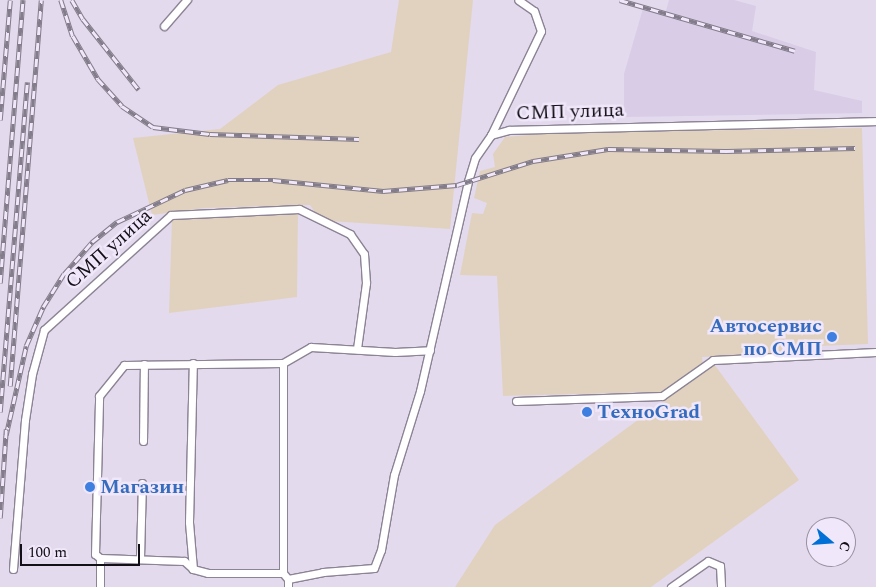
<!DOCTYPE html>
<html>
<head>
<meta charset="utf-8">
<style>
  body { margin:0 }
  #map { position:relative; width:876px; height:587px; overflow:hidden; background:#e3daed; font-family:Spectral,serif }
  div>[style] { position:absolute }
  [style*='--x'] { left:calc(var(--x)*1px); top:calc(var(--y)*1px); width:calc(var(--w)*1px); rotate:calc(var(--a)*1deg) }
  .built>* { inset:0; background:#d9cce6 }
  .industrial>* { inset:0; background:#e1d2bf }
  .roads { filter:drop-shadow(1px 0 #8c8395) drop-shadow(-1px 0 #8c8395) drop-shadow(0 1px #8c8395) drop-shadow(0 -1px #8c8395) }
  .street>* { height:7px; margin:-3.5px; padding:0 3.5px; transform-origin:3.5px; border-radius:3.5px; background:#fff }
  .rail>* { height:4.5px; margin-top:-2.25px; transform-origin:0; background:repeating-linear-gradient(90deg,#f0e7fa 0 8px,#837c8a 0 16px); box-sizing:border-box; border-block:1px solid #837c8a }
  .dots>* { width:14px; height:14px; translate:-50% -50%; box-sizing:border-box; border:2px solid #f0e7fa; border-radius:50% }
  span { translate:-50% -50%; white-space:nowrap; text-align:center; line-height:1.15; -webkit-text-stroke:5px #f0e7fa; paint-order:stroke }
  .street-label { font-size:20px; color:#130f16 }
  .shop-label { font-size:20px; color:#366cbe; font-weight:700 }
  .right { translate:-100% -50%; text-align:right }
  .left { translate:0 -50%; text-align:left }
  .north { position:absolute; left:806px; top:517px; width:50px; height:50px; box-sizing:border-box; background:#f0e7fa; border:1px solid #98919f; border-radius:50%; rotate:108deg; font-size:14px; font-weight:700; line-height:20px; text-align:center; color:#130f16 }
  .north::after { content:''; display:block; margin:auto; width:18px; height:22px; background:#006fd6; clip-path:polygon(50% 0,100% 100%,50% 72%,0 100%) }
  .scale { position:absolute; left:20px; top:544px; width:120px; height:22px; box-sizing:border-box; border:2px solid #130f16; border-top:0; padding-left:6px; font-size:15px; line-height:18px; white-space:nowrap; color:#130f16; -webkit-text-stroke:4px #f0e7fa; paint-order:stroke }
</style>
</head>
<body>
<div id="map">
  <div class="built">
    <div style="clip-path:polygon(669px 0,734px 0,756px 6px,752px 31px,816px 52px,814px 90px,862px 101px,862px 113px,624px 117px,624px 74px,644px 5px,666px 11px)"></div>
  </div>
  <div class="industrial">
    <div style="clip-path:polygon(399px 0,473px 0,450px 229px,330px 221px,319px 218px,310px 205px,204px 208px,152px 215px,133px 138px,220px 129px,278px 85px,391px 52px)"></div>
    <div style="clip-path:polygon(862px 128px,868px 344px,793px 347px,794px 354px,702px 357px,703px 364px,661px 392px,503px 396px,497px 276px,460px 275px,472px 213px,483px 214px,487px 203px,474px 198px,480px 171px,495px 167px,493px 154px,505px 137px,553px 133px)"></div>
    <div style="clip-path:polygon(298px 212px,297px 297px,169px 313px,172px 218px)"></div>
    <div style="clip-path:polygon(714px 364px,799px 480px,651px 587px,455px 587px,495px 525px)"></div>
  </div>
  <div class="roads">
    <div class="street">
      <div style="--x:164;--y:26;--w:35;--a:-49"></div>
      <div style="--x:491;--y:135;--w:115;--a:-64.3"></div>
      <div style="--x:541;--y:31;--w:21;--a:-109"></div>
      <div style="--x:534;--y:11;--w:19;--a:-145"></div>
      <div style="--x:283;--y:363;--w:210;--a:90"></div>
      <div style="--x:283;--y:573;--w:8;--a:50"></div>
      <div style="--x:288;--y:579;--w:8;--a:90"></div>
      <div style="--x:516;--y:401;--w:146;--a:-2"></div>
      <div style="--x:662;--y:396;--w:62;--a:-35.2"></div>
      <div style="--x:713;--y:360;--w:163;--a:-2.8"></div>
      <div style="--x:143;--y:441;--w:77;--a:-89.3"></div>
      <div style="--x:100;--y:558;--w:29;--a:90"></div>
      <div style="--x:140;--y:558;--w:75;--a:-88.5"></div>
      <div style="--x:13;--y:569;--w:149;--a:-85.4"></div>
      <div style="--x:25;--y:420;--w:47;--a:-81.3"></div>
      <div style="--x:32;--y:374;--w:46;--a:-74.7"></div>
      <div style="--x:44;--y:330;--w:171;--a:-42.2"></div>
      <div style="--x:171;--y:215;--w:128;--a:-2.7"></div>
      <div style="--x:299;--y:209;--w:57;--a:26.1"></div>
      <div style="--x:350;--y:234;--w:24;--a:55"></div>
      <div style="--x:364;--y:254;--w:29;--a:86"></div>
      <div style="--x:366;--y:283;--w:67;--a:97.8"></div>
      <div style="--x:193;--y:569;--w:47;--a:-94.9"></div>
      <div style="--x:189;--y:522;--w:159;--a:-88.6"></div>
      <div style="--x:283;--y:573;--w:75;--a:180"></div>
      <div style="--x:208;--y:573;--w:16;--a:-165"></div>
      <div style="--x:193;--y:569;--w:12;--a:-138"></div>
      <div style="--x:184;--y:561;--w:84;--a:-178"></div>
      <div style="--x:100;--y:558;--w:6;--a:-141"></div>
      <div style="--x:95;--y:554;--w:158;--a:-88.5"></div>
      <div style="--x:99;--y:396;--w:40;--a:-51"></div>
      <div style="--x:124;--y:365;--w:159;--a:-0.7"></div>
      <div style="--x:283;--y:363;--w:32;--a:-30"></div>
      <div style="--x:311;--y:347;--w:84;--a:3.4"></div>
      <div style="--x:395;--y:352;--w:35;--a:-3"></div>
      <div style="--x:288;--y:579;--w:36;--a:-11"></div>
      <div style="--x:323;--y:572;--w:51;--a:-4.5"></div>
      <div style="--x:374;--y:568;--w:19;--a:-69"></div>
      <div style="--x:381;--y:550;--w:76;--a:-80.2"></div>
      <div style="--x:394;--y:475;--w:88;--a:-72.8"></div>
      <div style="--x:420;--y:391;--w:215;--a:-77.1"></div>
      <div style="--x:468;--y:181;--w:24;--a:-73"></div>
      <div style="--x:475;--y:158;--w:28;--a:-55"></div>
      <div style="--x:491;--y:135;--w:19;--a:-16"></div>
      <div style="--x:509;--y:130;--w:367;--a:-1.4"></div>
      <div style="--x:671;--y:587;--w:45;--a:-35.1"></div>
      <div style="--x:708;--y:561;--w:13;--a:23"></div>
      <div style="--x:720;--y:566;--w:21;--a:87"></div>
    </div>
  </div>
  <div class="rail">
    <div style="--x:61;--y:0;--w:38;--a:72"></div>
    <div style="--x:73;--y:36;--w:50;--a:59.8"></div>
    <div style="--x:98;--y:79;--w:36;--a:48"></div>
    <div style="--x:122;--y:106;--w:37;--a:34"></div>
    <div style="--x:153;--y:127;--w:57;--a:7"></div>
    <div style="--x:210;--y:134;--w:149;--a:1.9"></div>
    <div style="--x:72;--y:0;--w:22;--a:60"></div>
    <div style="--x:83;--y:19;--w:90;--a:51.7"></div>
    <div style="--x:620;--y:0;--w:182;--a:16.2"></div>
    <div style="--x:0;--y:120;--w:120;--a:-85.2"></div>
    <div style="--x:0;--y:283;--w:284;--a:-85.4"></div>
    <div style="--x:10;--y:386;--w:387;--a:-85.4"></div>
    <div style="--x:0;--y:412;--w:331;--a:-85.3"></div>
    <div style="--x:6;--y:435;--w:91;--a:-77.3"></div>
    <div style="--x:26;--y:346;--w:43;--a:-66.4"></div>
    <div style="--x:43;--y:307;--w:39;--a:-58"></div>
    <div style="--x:64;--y:274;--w:43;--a:-48.8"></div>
    <div style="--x:92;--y:242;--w:32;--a:-39"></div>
    <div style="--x:117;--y:222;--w:75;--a:-25.2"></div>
    <div style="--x:185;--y:190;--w:44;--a:-13.1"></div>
    <div style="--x:228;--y:180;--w:45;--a:0"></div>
    <div style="--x:273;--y:180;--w:111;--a:5.7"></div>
    <div style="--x:383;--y:191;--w:74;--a:-4.6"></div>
    <div style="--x:457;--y:185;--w:80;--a:-17.5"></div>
    <div style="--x:533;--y:161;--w:76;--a:-9.1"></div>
    <div style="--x:608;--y:149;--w:118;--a:1"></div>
    <div style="--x:726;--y:151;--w:129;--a:-1.3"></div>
    <div style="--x:0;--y:518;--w:89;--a:-86.1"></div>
  </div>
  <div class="dots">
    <div style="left:832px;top:337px;background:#3f7fe0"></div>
    <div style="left:587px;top:412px;background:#3f7fe0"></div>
    <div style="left:90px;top:487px;background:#3f7fe0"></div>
  </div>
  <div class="street-label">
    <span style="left:570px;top:112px;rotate:-2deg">СМП улица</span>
    <span style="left:109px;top:249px;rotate:-42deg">СМП улица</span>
  </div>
  <div class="shop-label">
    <span class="right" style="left:822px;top:338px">Автосервис<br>по СМП</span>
    <span class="left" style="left:597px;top:412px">ТехноGrad</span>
    <span class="left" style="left:100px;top:487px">Магазин</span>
  </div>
  <div class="north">С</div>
  <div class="scale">100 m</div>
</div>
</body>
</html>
